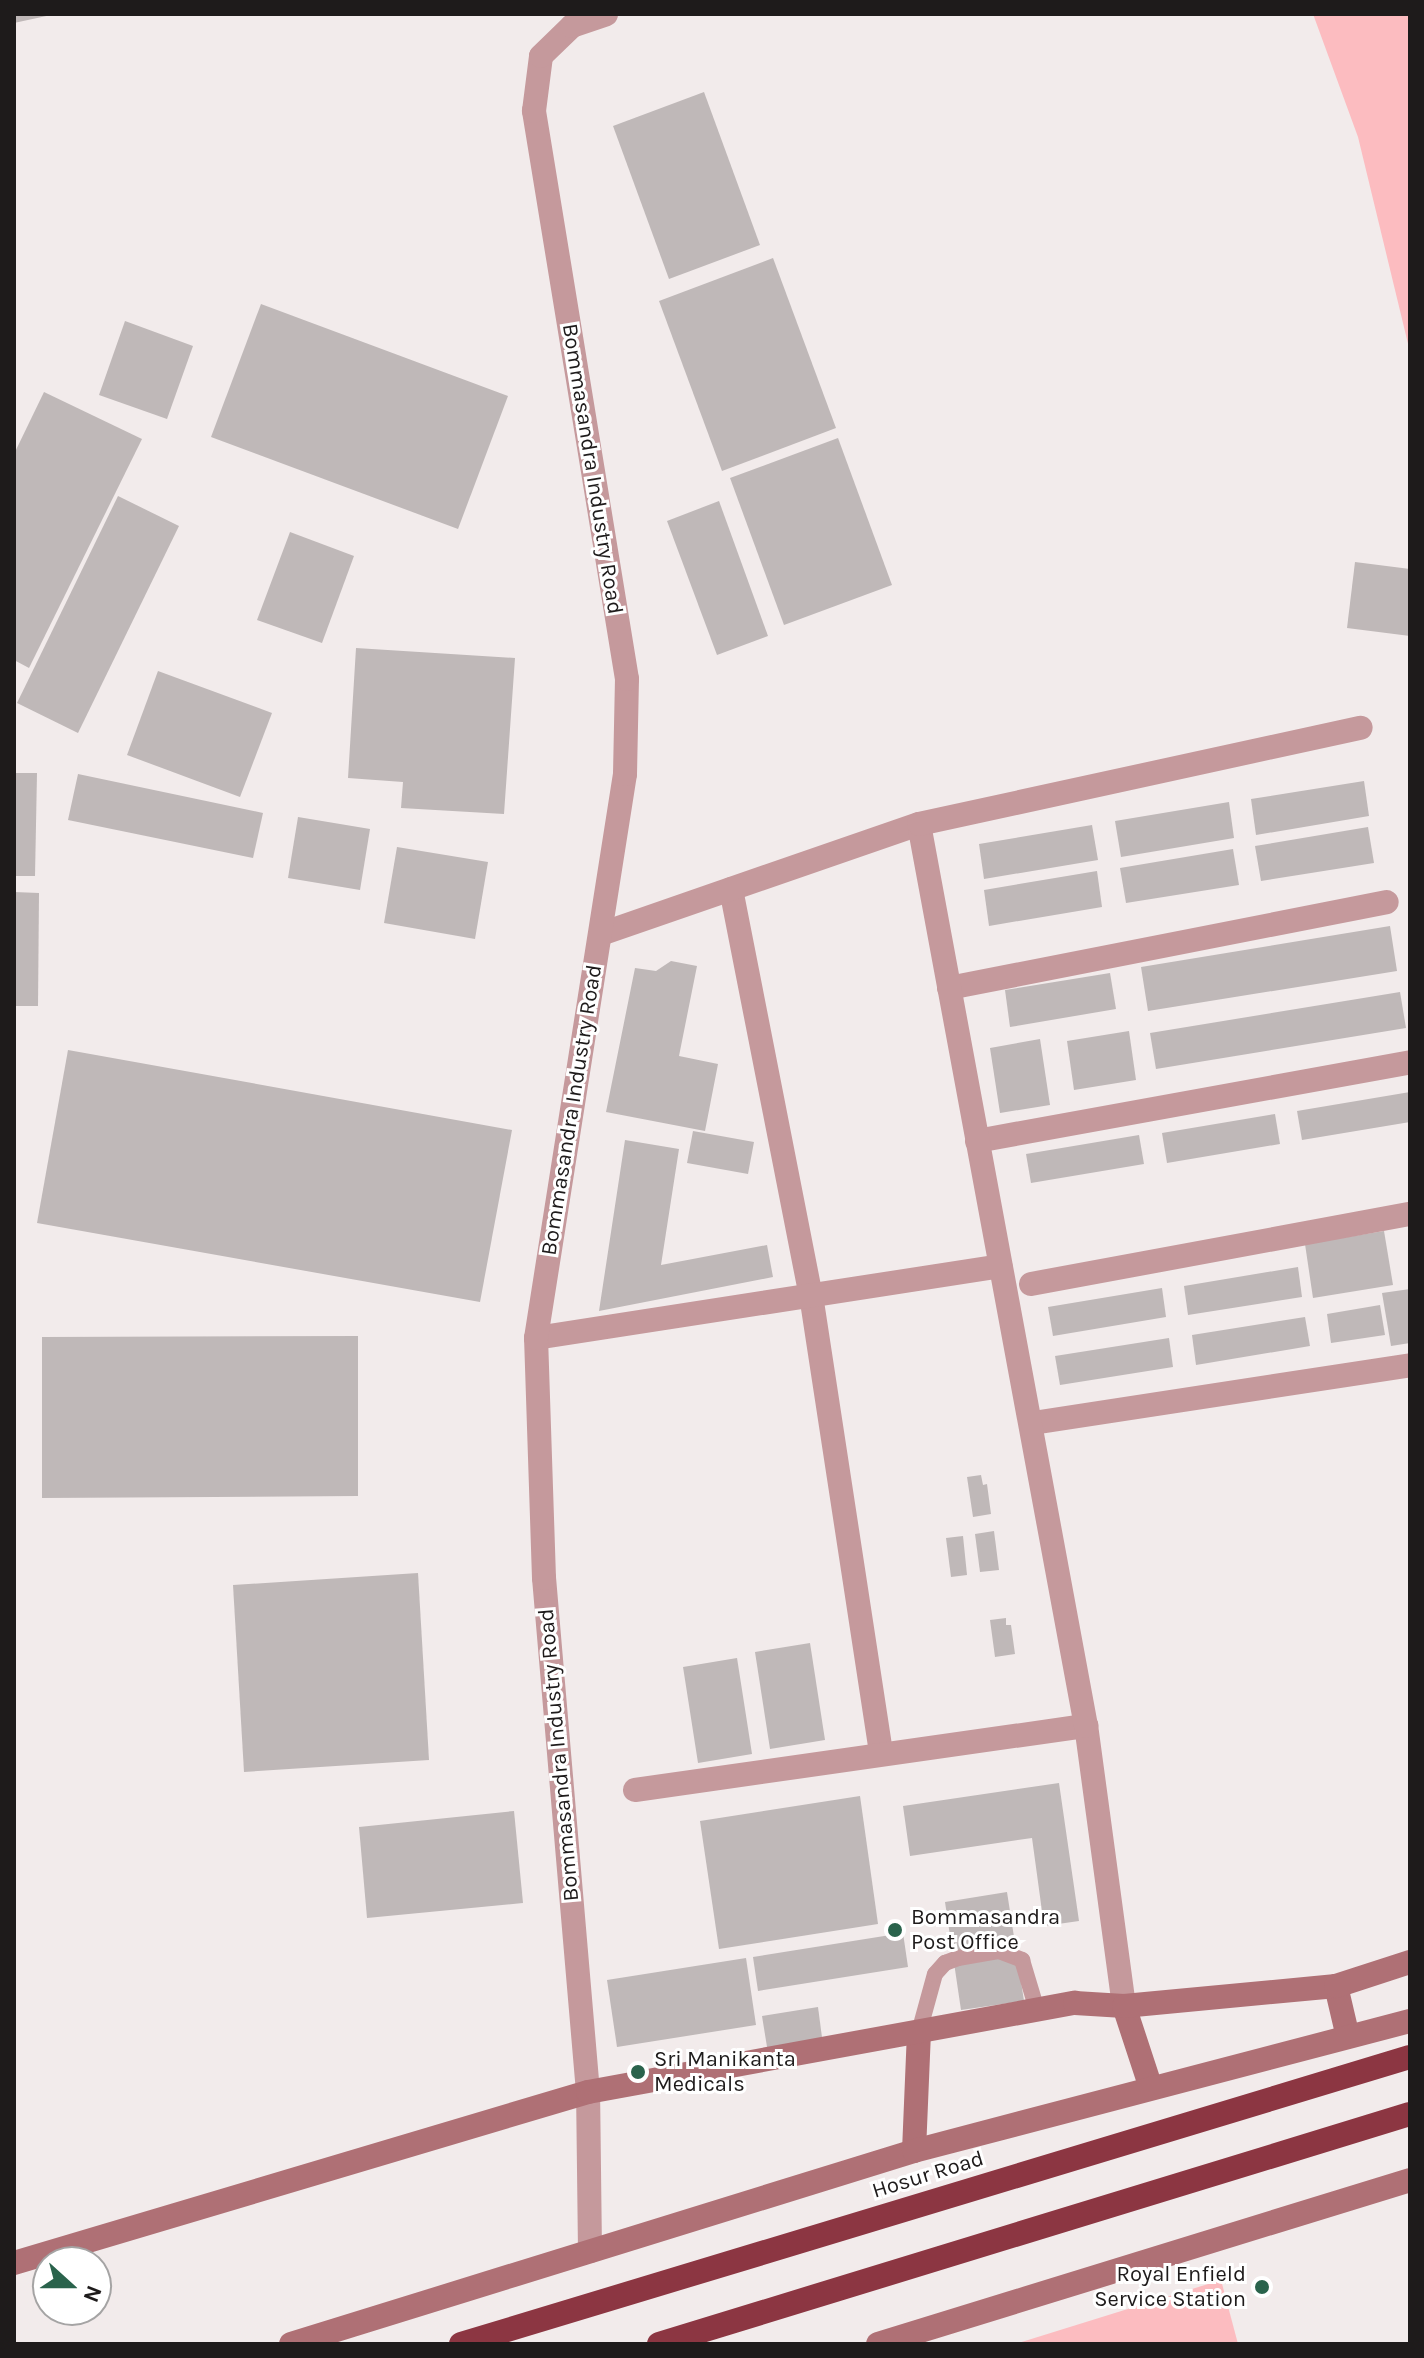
<!DOCTYPE html>
<html>
<head>
<meta charset="utf-8">
<style>
  body { margin:0 }
  #map { position:relative; width:1424px; height:2358px; overflow:hidden; background:#f2ebeb; font-family:Karla,sans-serif }
  div>[style] { position:absolute }
  [style*='--x'] { left:calc(var(--x)*1px); top:calc(var(--y)*1px); width:calc(var(--w)*1px); rotate:calc(var(--a)*1deg) }
  .green>* { inset:0; background:#fcbcc0 }
  .building>* { inset:0; background:#bfb8b8 }
  .lane>* { height:16px; margin:-8px; padding:0 8px; transform-origin:8px; border-radius:8px; background:#c5999c }
  .street>* { height:24px; margin:-12px; padding:0 12px; transform-origin:12px; border-radius:12px; background:#c5999c }
  .secondary>* { height:24px; margin:-12px; padding:0 12px; transform-origin:12px; border-radius:12px; background:#af7075 }
  .highway>* { height:24px; margin:-12px; padding:0 12px; transform-origin:12px; border-radius:12px; background:#8c3642 }
  .dots>* { width:22px; height:22px; translate:-50% -50%; box-sizing:border-box; border:4px solid #fff; border-radius:50% }
  span { translate:-50% -50%; white-space:nowrap; text-align:center; line-height:1.15; -webkit-text-stroke:6px #fff; paint-order:stroke }
  .street-label { font-size:22px; color:#1e1b1b }
  .poi-label { font-size:22px; color:#1e1b1b }
  .left { translate:0 -50%; text-align:left }
  .right { translate:-100% -50%; text-align:right }
  .frame { position:absolute; inset:0; border:16px solid #1e1b1b; pointer-events:none }
  .north { position:absolute; left:32px; top:2246px; width:80px; height:80px; box-sizing:border-box; background:#fff; border:2px solid #a5a4a4; border-radius:50%; rotate:111deg; font-size:22px; font-weight:700; line-height:32px; text-align:center; color:#1e1b1b }
  .north::after { content:''; display:block; margin:auto; width:28px; height:36px; background:#2a634c; clip-path:polygon(50% 0,100% 100%,50% 72%,0 100%) }
</style>
</head>
<body>
<div id="map">
  <div class="green">
    <div style="clip-path:polygon(1313px 14px,1410px 14px,1410px 352px,1358px 137px)"></div>
    <div style="clip-path:polygon(1221px 2280px,1238px 2344px,1015px 2344px)"></div>
  </div>
  <div class="building">
    <div style="clip-path:polygon(14px 14px,51px 14px,51px 15px,14px 23px)"></div>
    <div style="clip-path:polygon(704px 92px,760px 245px,669px 279px,613px 126px)"></div>
    <div style="clip-path:polygon(773px 258px,836px 428px,722px 471px,659px 301px)"></div>
    <div style="clip-path:polygon(261px 304px,508px 396px,458px 529px,211px 437px)"></div>
    <div style="clip-path:polygon(125px 321px,193px 346px,167px 419px,99px 395px)"></div>
    <div style="clip-path:polygon(44px 392px,142px 439px,29px 668px,14px 660px,14px 454px)"></div>
    <div style="clip-path:polygon(838px 438px,892px 585px,784px 625px,730px 478px)"></div>
    <div style="clip-path:polygon(118px 496px,179px 526px,78px 733px,17px 703px)"></div>
    <div style="clip-path:polygon(719px 501px,768px 636px,717px 655px,667px 521px)"></div>
    <div style="clip-path:polygon(290px 532px,354px 556px,322px 643px,257px 620px)"></div>
    <div style="clip-path:polygon(1355px 562px,1410px 569px,1410px 636px,1347px 628px)"></div>
    <div style="clip-path:polygon(356px 648px,515px 658px,504px 814px,401px 808px,403px 782px,348px 778px)"></div>
    <div style="clip-path:polygon(158px 671px,272px 713px,240px 797px,127px 755px)"></div>
    <div style="clip-path:polygon(14px 773px,37px 773px,35px 876px,14px 876px)"></div>
    <div style="clip-path:polygon(78px 774px,263px 813px,253px 858px,68px 820px)"></div>
    <div style="clip-path:polygon(1364px 781px,1369px 816px,1256px 835px,1251px 799px)"></div>
    <div style="clip-path:polygon(1229px 802px,1234px 838px,1121px 857px,1115px 821px)"></div>
    <div style="clip-path:polygon(298px 817px,370px 829px,360px 890px,288px 878px)"></div>
    <div style="clip-path:polygon(1092px 825px,1098px 860px,984px 879px,979px 844px)"></div>
    <div style="clip-path:polygon(1368px 827px,1374px 863px,1261px 881px,1255px 846px)"></div>
    <div style="clip-path:polygon(397px 847px,488px 862px,475px 939px,384px 923px)"></div>
    <div style="clip-path:polygon(1233px 849px,1239px 885px,1126px 903px,1120px 868px)"></div>
    <div style="clip-path:polygon(1097px 871px,1102px 907px,989px 926px,984px 890px)"></div>
    <div style="clip-path:polygon(14px 892px,39px 893px,38px 1006px,14px 1006px)"></div>
    <div style="clip-path:polygon(1390px 926px,1397px 971px,1148px 1011px,1141px 967px)"></div>
    <div style="clip-path:polygon(671px 961px,697px 966px,679px 1056px,718px 1064px,705px 1131px,606px 1112px,635px 968px,656px 971px)"></div>
    <div style="clip-path:polygon(1110px 973px,1116px 1009px,1010px 1027px,1005px 990px)"></div>
    <div style="clip-path:polygon(1400px 992px,1406px 1028px,1156px 1069px,1150px 1033px)"></div>
    <div style="clip-path:polygon(1129px 1031px,1136px 1080px,1074px 1090px,1067px 1041px)"></div>
    <div style="clip-path:polygon(1040px 1039px,1050px 1105px,1000px 1113px,990px 1048px)"></div>
    <div style="clip-path:polygon(68px 1050px,512px 1130px,480px 1302px,37px 1223px)"></div>
    <div style="clip-path:polygon(1410px 1092px,1410px 1122px,1302px 1140px,1297px 1111px)"></div>
    <div style="clip-path:polygon(1275px 1114px,1280px 1144px,1167px 1163px,1162px 1133px)"></div>
    <div style="clip-path:polygon(693px 1131px,754px 1142px,748px 1174px,687px 1163px)"></div>
    <div style="clip-path:polygon(1139px 1135px,1144px 1164px,1031px 1183px,1026px 1154px)"></div>
    <div style="clip-path:polygon(625px 1140px,679px 1149px,661px 1265px,767px 1245px,773px 1277px,599px 1311px)"></div>
    <div style="clip-path:polygon(1384px 1231px,1393px 1285px,1313px 1298px,1305px 1244px)"></div>
    <div style="clip-path:polygon(1298px 1267px,1302px 1297px,1188px 1315px,1184px 1286px)"></div>
    <div style="clip-path:polygon(1162px 1288px,1166px 1317px,1053px 1336px,1048px 1307px)"></div>
    <div style="clip-path:polygon(1410px 1289px,1410px 1343px,1391px 1346px,1382px 1293px)"></div>
    <div style="clip-path:polygon(1380px 1305px,1385px 1335px,1331px 1343px,1327px 1314px)"></div>
    <div style="clip-path:polygon(1305px 1317px,1310px 1346px,1196px 1365px,1192px 1335px)"></div>
    <div style="clip-path:polygon(358px 1336px,358px 1496px,42px 1498px,42px 1337px)"></div>
    <div style="clip-path:polygon(1169px 1338px,1173px 1367px,1060px 1385px,1055px 1356px)"></div>
    <div style="clip-path:polygon(981px 1475px,983px 1485px,987px 1484px,991px 1514px,973px 1517px,967px 1477px)"></div>
    <div style="clip-path:polygon(994px 1531px,999px 1570px,980px 1572px,975px 1534px)"></div>
    <div style="clip-path:polygon(963px 1536px,967px 1575px,951px 1577px,946px 1538px)"></div>
    <div style="clip-path:polygon(418px 1573px,429px 1760px,244px 1772px,233px 1585px)"></div>
    <div style="clip-path:polygon(1006px 1618px,1006px 1625px,1011px 1625px,1015px 1654px,995px 1657px,990px 1620px)"></div>
    <div style="clip-path:polygon(810px 1643px,825px 1740px,770px 1749px,755px 1652px)"></div>
    <div style="clip-path:polygon(737px 1658px,752px 1754px,698px 1763px,683px 1667px)"></div>
    <div style="clip-path:polygon(1059px 1783px,1079px 1921px,1044px 1926px,1032px 1838px,910px 1856px,903px 1806px)"></div>
    <div style="clip-path:polygon(860px 1796px,878px 1924px,719px 1949px,700px 1821px)"></div>
    <div style="clip-path:polygon(514px 1811px,523px 1903px,367px 1918px,359px 1827px)"></div>
    <div style="clip-path:polygon(1007px 1892px,1024px 2001px,961px 2010px,945px 1902px)"></div>
    <div style="clip-path:polygon(903px 1933px,908px 1967px,758px 1991px,753px 1957px)"></div>
    <div style="clip-path:polygon(746px 1958px,756px 2025px,617px 2047px,607px 1980px)"></div>
    <div style="clip-path:polygon(818px 2007px,823px 2045px,768px 2053px,762px 2016px)"></div>
  </div>
  <div class="lane">
    <div style="--x:919;--y:2032;--w:60;--a:-74.6"></div>
    <div style="--x:935;--y:1974;--w:15;--a:-48"></div>
    <div style="--x:945;--y:1963;--w:14;--a:-21"></div>
    <div style="--x:958;--y:1958;--w:42;--a:-9.7"></div>
    <div style="--x:999;--y:1951;--w:25;--a:21"></div>
    <div style="--x:1022;--y:1960;--w:52;--a:73.3"></div>
  </div>
  <div class="street">
    <div style="--x:731;--y:889;--w:414;--a:78.9"></div>
    <div style="--x:811;--y:1295;--w:464;--a:81.3"></div>
    <div style="--x:601;--y:934;--w:336;--a:-19.1"></div>
    <div style="--x:949;--y:988;--w:446;--a:-11.1"></div>
    <div style="--x:977;--y:1141;--w:440;--a:-10.3"></div>
    <div style="--x:1031;--y:1284;--w:385;--a:-10.5"></div>
    <div style="--x:536;--y:1338;--w:470;--a:-8.8"></div>
    <div style="--x:1033;--y:1423;--w:381;--a:-8.7"></div>
    <div style="--x:635;--y:1790;--w:456;--a:-8.1"></div>
    <div style="--x:1124;--y:2006;--w:283;--a:-97.7"></div>
    <div style="--x:1086;--y:1726;--w:917;--a:-100.49"></div>
    <div style="--x:919;--y:824;--w:452;--a:-12.3"></div>
    <div style="--x:590;--y:2251;--w:159;--a:-90.7"></div>
    <div style="--x:588;--y:2092;--w:516;--a:-94.89"></div>
    <div style="--x:544;--y:1578;--w:240;--a:-91.9"></div>
    <div style="--x:536;--y:1338;--w:571;--a:-81.03"></div>
    <div style="--x:625;--y:774;--w:95;--a:-88.8"></div>
    <div style="--x:627;--y:679;--w:576;--a:-99.3"></div>
    <div style="--x:534;--y:111;--w:55;--a:-82.7"></div>
    <div style="--x:541;--y:56;--w:43;--a:-44.1"></div>
    <div style="--x:572;--y:26;--w:36;--a:-19"></div>
  </div>
  <div class="secondary">
    <div style="--x:1336;--y:1986;--w:52;--a:76.8"></div>
    <div style="--x:1124;--y:2006;--w:86;--a:71.8"></div>
    <div style="--x:914;--y:2151;--w:119;--a:-87.6"></div>
    <div style="--x:14;--y:2263;--w:599;--a:-16.59"></div>
    <div style="--x:588;--y:2092;--w:495;--a:-10.4"></div>
    <div style="--x:1075;--y:2003;--w:49;--a:3.5"></div>
    <div style="--x:1124;--y:2006;--w:213;--a:-5.4"></div>
    <div style="--x:1336;--y:1986;--w:78;--a:-18"></div>
    <div style="--x:291;--y:2344;--w:652;--a:-17.21"></div>
    <div style="--x:914;--y:2151;--w:513;--a:-14.69"></div>
    <div style="--x:878;--y:2344;--w:557;--a:-17.13"></div>
  </div>
  <div class="highway">
    <div style="--x:461;--y:2344;--w:991;--a:-16.83"></div>
    <div style="--x:659;--y:2344;--w:785;--a:-17.03"></div>
  </div>
  <div class="dots">
    <div style="left:895px;top:1930px;background:#2a634c"></div>
    <div style="left:638px;top:2072px;background:#2a634c"></div>
    <div style="left:1262px;top:2287px;background:#2a634c"></div>
  </div>
  <div class="street-label">
    <span style="left:592px;top:469px;rotate:81deg">Bommasandra Industry Road</span>
    <span style="left:572px;top:1110px;rotate:-81deg">Bommasandra Industry Road</span>
    <span style="left:559px;top:1755px;rotate:-95deg">Bommasandra Industry Road</span>
    <span style="left:928px;top:2175px;rotate:-17deg">Hosur Road</span>
  </div>
  <div class="poi-label">
    <span class="left" style="left:911px;top:1930px">Bommasandra<br>Post Office</span>
    <span class="left" style="left:654px;top:2072px">Sri Manikanta<br>Medicals</span>
    <span class="right" style="left:1246px;top:2287px">Royal Enfield<br>Service Station</span>
  </div>
  <div class="frame"></div>
  <div class="north">N</div>
</div>
</body>
</html>
